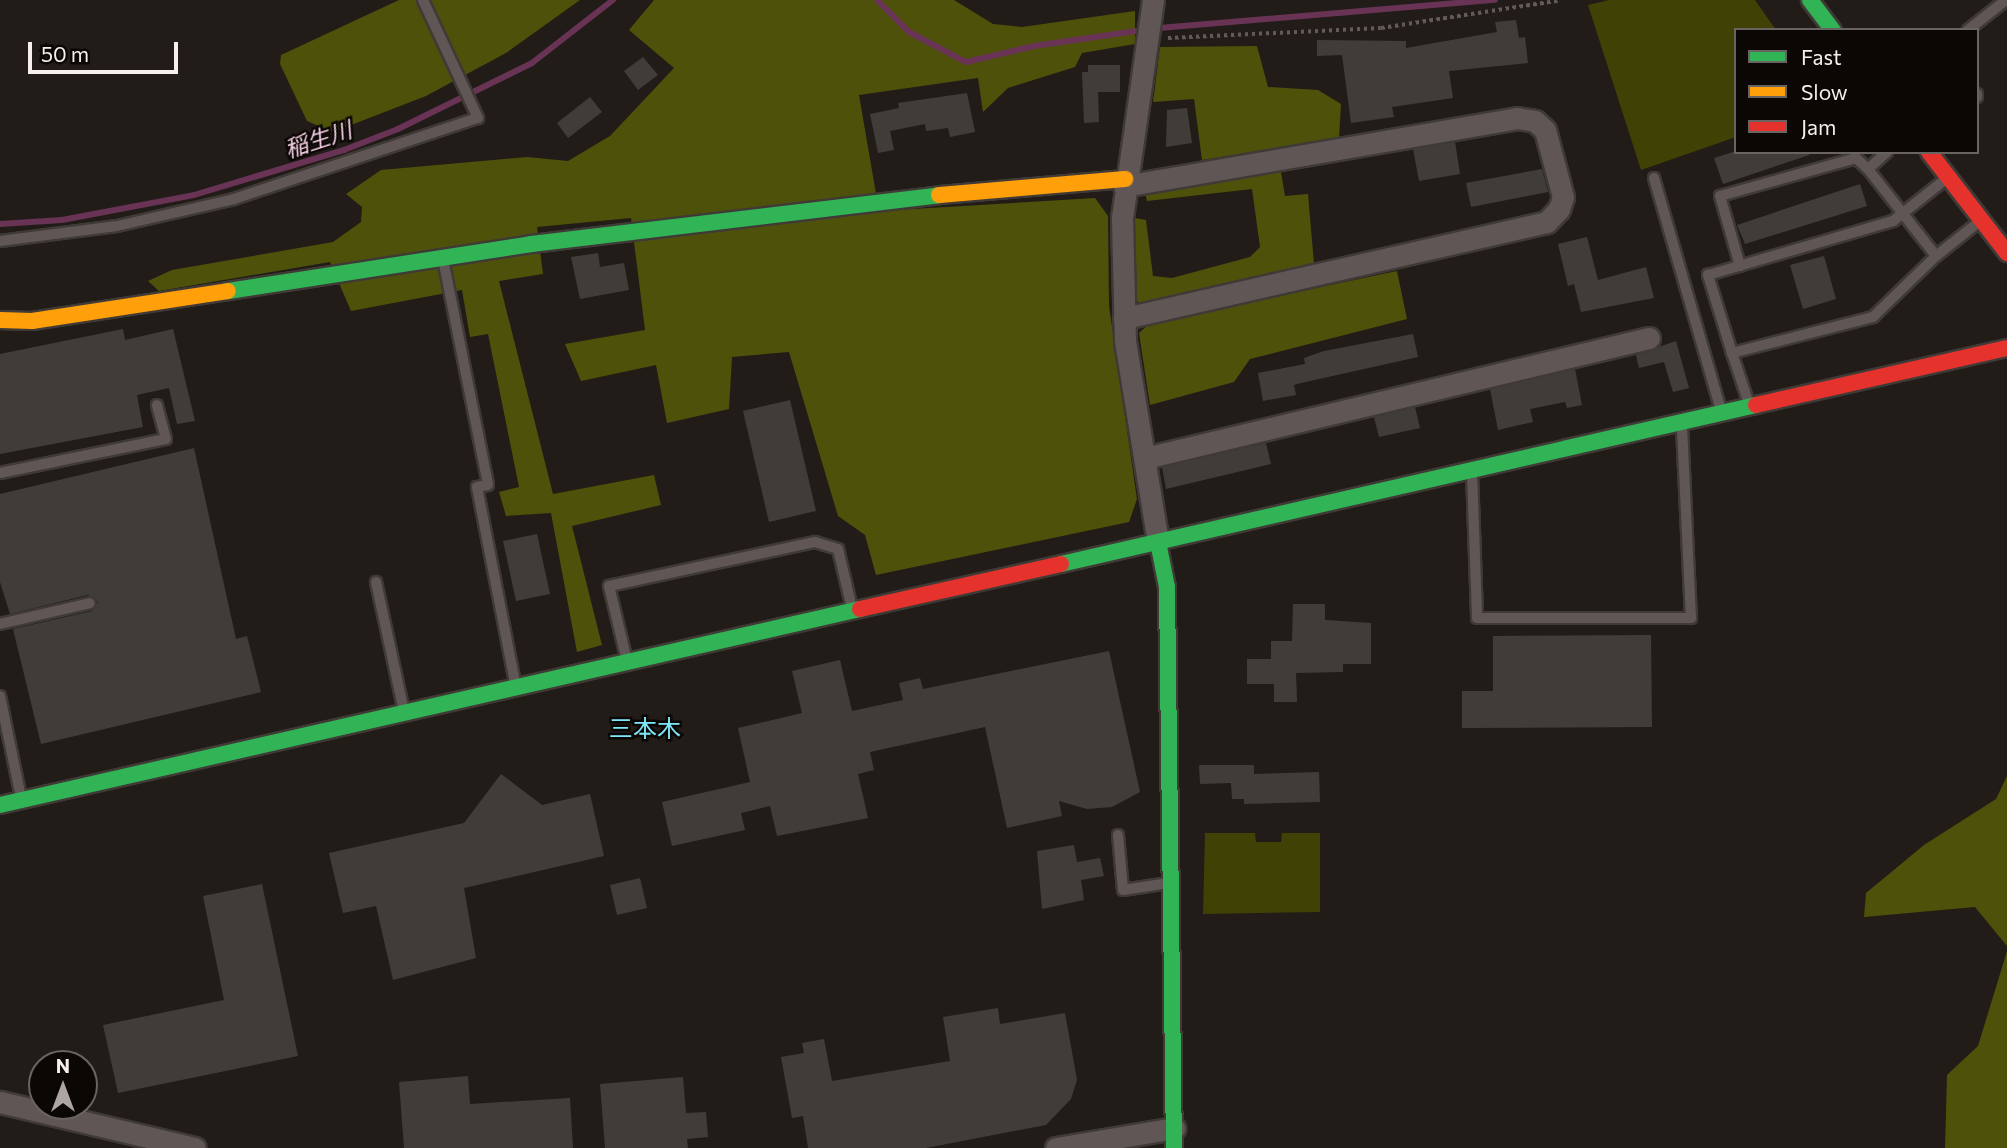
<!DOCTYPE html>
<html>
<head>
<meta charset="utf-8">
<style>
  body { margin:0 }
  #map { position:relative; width:2007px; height:1148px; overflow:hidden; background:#221c18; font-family:Commissioner,"Noto Sans JP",sans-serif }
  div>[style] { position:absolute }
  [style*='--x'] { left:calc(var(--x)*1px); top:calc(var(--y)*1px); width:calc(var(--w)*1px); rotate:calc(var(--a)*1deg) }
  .green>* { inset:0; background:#3f4105 }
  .forest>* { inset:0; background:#4e5109 }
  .stream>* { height:6px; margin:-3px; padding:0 3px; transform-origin:3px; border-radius:3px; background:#683355 }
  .building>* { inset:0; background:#403d39 }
  .path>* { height:3.5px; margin-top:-1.75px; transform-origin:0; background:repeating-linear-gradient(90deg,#625959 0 3.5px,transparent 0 7px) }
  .roads { filter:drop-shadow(2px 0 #3f3a36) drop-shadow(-2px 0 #3f3a36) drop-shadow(0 2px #3f3a36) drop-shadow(0 -2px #3f3a36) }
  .lane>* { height:10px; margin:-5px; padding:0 5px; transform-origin:5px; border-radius:5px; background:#615656 }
  .street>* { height:21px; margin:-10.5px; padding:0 10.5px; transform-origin:10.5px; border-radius:10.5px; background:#615656 }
  .fast>* { height:16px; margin:-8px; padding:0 8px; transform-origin:8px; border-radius:8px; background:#30b455 }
  .slow>* { height:16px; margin:-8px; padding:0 8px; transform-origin:8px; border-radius:8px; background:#ff9f0a }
  .jam>* { height:16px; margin:-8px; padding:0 8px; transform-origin:8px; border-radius:8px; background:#e5322d }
  span { translate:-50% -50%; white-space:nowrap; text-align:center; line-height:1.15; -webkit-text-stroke:5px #0b0705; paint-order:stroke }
  .water-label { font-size:23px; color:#f4cfe5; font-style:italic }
  .quarter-label { font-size:24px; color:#7ee6f8 }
  .legend { position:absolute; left:1734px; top:28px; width:245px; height:126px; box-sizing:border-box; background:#0b0705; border:2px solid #696461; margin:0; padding:9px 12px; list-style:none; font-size:21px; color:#f7efeb }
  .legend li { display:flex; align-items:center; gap:14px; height:35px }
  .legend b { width:35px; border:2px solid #696461 }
  .north { position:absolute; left:28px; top:1050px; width:70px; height:70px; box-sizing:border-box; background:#0b0705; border:2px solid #696461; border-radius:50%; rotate:0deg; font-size:19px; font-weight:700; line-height:28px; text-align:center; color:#f7efeb }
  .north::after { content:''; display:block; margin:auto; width:24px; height:32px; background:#aca5a1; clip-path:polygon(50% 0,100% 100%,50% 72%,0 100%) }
  .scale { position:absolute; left:28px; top:42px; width:150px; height:32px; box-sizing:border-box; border:4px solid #f7efeb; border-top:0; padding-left:9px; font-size:21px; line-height:24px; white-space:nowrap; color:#f7efeb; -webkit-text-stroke:5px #0b0705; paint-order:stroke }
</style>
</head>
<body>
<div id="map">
  <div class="green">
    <div style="clip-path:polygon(1609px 0,1755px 0,1776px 30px,1736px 30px,1736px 137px,1641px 170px,1588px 5px)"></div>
    <div style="clip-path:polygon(1205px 833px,1255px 833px,1256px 842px,1281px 842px,1282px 833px,1320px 833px,1320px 912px,1203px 914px)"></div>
  </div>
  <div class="forest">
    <div style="clip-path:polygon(399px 0,580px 0,506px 53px,426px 96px,333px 132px,307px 121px,280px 64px,281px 55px)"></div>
    <div style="clip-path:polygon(654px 0,954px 0,993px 24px,1022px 27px,1135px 11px,1135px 44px,1082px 53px,1075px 67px,1008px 88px,983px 112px,978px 78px,859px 95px,879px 211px,1095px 198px,1108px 216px,1109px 306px,1137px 499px,1129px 522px,876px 575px,865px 535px,838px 516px,789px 352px,732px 357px,729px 409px,667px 423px,656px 365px,581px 381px,565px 344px,645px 330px,631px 218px,537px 227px,543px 274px,499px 281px,553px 494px,654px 475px,661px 505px,572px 526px,602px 645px,577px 652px,551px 513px,506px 516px,499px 492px,519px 487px,488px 334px,470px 337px,462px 290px,351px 311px,330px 262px,159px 291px,148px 281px,172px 270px,333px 242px,361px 222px,362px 207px,346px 194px,381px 170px,527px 157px,568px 161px,610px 136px,674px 68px,629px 30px)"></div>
    <div style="clip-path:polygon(1257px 46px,1268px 87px,1318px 90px,1341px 104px,1339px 138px,1202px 160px,1194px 99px,1153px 102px,1160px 47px)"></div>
    <div style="clip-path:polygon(1268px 170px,1281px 172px,1285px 196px,1308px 194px,1314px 264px,1139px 304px,1132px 291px,1135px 218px,1146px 220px,1153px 276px,1172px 278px,1250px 257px,1260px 247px,1252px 189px,1147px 201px,1144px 188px)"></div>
    <div style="clip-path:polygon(1397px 271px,1407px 319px,1250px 359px,1234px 382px,1150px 405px,1139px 333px,1150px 323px)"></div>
    <div style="clip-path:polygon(2007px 776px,2007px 946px,1975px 907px,1864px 917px,1866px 893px,1924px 845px,1996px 799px)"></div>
    <div style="clip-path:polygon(2007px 951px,2007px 1148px,1945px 1148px,1947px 1075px,1978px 1046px)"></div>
  </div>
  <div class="stream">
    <div style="--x:877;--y:0;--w:45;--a:45"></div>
    <div style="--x:909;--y:32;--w:64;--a:27.8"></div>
    <div style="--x:966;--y:62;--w:70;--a:-13.2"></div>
    <div style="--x:1034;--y:46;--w:110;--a:-8.4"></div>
    <div style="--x:1159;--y:28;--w:337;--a:-4.8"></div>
    <div style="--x:0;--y:224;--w:62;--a:-3.7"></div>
    <div style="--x:62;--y:220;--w:134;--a:-10.7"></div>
    <div style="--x:194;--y:195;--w:157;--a:-16.7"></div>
    <div style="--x:344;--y:150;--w:58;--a:-21.3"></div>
    <div style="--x:398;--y:129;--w:149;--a:-26.2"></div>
    <div style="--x:532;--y:63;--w:103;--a:-37.9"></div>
  </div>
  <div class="building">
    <div style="clip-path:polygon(1516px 20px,1519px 38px,1525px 37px,1528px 63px,1449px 71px,1453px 98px,1392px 107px,1394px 117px,1351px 123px,1342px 55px,1317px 56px,1317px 40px,1406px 41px,1406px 48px,1497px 32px,1495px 22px)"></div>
    <div style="clip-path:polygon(643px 57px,658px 75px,638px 90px,624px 71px)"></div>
    <div style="clip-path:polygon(1088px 65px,1120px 65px,1120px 92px,1098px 92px,1099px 122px,1084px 123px,1082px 72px,1088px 72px)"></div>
    <div style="clip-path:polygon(967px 93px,975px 132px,950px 137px,948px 128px,926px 131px,925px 124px,890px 131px,894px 150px,878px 153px,870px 114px,899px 108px,898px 103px)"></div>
    <div style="clip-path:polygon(590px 97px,602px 112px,568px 138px,557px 123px)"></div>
    <div style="clip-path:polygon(1187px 108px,1192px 143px,1166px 147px,1167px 110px)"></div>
    <div style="clip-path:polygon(1455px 142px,1460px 174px,1419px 181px,1413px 149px)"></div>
    <div style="clip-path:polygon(1733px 152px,1809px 152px,1809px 155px,1723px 184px,1714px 158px)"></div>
    <div style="clip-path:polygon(1542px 169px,1548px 192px,1471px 207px,1466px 183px)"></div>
    <div style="clip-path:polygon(1860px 184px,1867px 206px,1745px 244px,1737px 225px)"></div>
    <div style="clip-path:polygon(1587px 237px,1598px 280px,1646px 267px,1654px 298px,1581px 312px,1574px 284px,1568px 286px,1558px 244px)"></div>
    <div style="clip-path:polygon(598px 253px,600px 267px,624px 263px,629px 290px,580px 299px,571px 257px)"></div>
    <div style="clip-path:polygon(1824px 256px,1836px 299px,1803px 309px,1790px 265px)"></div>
    <div style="clip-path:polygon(123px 329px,125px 340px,173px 329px,195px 421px,177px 424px,169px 388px,137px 395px,143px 427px,0 454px,0 354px)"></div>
    <div style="clip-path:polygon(1413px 334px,1418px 357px,1301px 383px,1294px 385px,1296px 395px,1263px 401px,1258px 373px,1305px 364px,1304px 358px,1324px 351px)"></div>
    <div style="clip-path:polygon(1676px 341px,1689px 388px,1673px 392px,1664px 362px,1639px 368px,1636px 355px)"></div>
    <div style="clip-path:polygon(1575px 369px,1582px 405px,1567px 408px,1565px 402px,1530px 409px,1533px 422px,1498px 430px,1490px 389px)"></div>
    <div style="clip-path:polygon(790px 400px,816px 511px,769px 522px,743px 411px)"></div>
    <div style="clip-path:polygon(1415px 407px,1420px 428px,1379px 437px,1374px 417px)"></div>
    <div style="clip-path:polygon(1266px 443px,1271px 464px,1166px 489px,1162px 467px)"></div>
    <div style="clip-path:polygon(194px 448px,236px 639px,247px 636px,261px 692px,41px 744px,13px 629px,92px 611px,98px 602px,88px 595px,10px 614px,0 582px,0 494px)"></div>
    <div style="clip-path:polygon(537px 534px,550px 594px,516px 601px,503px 541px)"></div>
    <div style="clip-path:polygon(1293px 604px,1325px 604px,1325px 620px,1371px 623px,1371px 664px,1343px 664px,1343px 672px,1296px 673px,1297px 702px,1274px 702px,1274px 684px,1247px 684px,1247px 659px,1271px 659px,1271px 641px,1292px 641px)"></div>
    <div style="clip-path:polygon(1651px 635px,1652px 727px,1462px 728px,1462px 691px,1493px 691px,1493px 636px)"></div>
    <div style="clip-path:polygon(1109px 651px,1140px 792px,1112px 807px,1087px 809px,1059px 801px,1062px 816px,1007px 828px,985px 727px,870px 752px,874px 770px,858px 774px,868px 818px,777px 836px,770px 806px,741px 813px,745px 830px,672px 846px,662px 802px,750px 782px,738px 728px,802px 713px,792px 671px,840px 660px,852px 711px,903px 700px,899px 683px,920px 678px,923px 689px)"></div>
    <div style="clip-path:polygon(1199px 765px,1254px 765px,1254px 774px,1319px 772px,1320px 802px,1244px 804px,1244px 799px,1232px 799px,1231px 783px,1200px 784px)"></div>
    <div style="clip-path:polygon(501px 774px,542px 805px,590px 794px,604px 856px,464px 888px,476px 958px,393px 980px,376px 906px,343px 913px,329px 853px,464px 823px)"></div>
    <div style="clip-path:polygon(1074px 845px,1077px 862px,1100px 858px,1104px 876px,1081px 880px,1084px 900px,1042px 909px,1037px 851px)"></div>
    <div style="clip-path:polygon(640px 878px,647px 908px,617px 915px,610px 885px)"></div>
    <div style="clip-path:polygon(262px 884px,298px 1056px,118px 1093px,103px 1025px,224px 1000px,203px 896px)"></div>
    <div style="clip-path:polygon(998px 1008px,1000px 1024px,1065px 1013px,1077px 1080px,1071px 1099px,1046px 1125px,926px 1148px,808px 1148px,803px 1116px,792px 1118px,781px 1057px,804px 1053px,802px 1043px,824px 1039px,832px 1081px,950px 1061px,943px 1017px)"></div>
    <div style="clip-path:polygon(468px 1076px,470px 1104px,570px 1098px,573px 1148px,404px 1148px,399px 1082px)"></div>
    <div style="clip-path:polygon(683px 1077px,686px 1113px,706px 1112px,708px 1137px,687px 1139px,688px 1148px,605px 1148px,600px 1084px)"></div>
  </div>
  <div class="path">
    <div style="--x:1168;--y:38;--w:213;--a:-2.7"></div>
    <div style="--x:1381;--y:28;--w:182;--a:-8.8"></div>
  </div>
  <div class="roads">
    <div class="lane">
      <div style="--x:1968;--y:30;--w:48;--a:-38.3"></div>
      <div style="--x:1977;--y:94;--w:3;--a:90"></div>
      <div style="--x:1887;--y:152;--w:25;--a:138"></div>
      <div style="--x:1868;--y:169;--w:110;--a:52"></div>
      <div style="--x:1936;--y:256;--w:50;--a:-38.5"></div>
      <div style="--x:1654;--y:178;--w:241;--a:73.9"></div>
      <div style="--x:0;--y:241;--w:118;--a:-7.3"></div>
      <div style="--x:117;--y:226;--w:120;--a:-13"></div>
      <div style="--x:234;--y:199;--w:257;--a:-18.4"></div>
      <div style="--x:478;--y:118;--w:130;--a:-115"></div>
      <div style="--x:443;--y:259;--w:230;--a:78.7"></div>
      <div style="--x:488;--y:485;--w:11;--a:170"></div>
      <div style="--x:477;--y:487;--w:204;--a:79"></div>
      <div style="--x:1740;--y:266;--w:73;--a:-105.9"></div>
      <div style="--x:1720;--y:196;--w:141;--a:-15.6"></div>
      <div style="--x:1856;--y:158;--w:16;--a:43"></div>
      <div style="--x:1732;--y:353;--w:82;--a:-107.1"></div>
      <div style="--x:1708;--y:275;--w:193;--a:-16.3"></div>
      <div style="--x:1893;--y:221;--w:63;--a:-38.5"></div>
      <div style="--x:1749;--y:404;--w:54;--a:-108.4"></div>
      <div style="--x:1732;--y:353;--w:146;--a:-14.3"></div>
      <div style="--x:1873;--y:317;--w:88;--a:-44.1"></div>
      <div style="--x:1472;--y:472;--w:146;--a:88"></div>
      <div style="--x:1477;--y:618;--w:214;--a:0"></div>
      <div style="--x:1691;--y:618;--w:194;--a:-92.7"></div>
      <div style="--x:0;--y:473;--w:169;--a:-11.6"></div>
      <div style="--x:166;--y:439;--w:35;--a:-105"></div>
      <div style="--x:376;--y:582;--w:133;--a:77.8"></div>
      <div style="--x:0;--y:624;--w:92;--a:-13.1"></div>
      <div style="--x:627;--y:661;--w:77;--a:-103.5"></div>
      <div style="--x:609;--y:586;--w:211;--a:-12.1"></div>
      <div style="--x:815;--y:542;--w:24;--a:17"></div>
      <div style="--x:838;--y:549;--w:61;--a:76.7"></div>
      <div style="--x:0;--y:696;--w:103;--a:78.3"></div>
      <div style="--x:1118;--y:835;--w:55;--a:84.8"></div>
      <div style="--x:1123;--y:890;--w:46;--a:-8.8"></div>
    </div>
    <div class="street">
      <div style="--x:1153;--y:0;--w:220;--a:98.1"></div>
      <div style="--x:1122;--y:218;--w:123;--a:88.6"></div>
      <div style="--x:1125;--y:341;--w:204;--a:80.7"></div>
      <div style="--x:1124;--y:186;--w:399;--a:-9.8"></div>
      <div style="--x:1517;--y:118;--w:18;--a:9"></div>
      <div style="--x:1535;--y:121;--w:13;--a:42"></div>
      <div style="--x:1545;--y:130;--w:69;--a:75"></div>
      <div style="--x:1563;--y:197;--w:13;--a:108"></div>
      <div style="--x:1559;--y:209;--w:18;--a:133"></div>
      <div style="--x:1547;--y:222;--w:434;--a:167.2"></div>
      <div style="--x:1145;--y:458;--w:518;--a:-13.39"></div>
      <div style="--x:0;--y:1102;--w:200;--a:13.3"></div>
      <div style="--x:1056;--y:1148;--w:120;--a:-9.6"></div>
    </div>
    <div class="fast">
      <div style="--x:1810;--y:0;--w:38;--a:53"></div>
      <div style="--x:228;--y:291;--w:307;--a:-8.8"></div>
      <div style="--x:531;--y:244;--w:411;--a:-6.8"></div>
      <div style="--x:1158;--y:542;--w:46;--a:78.7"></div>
      <div style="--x:1167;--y:587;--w:561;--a:89.29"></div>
      <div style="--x:1061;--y:564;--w:713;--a:-12.89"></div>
      <div style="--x:0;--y:805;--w:882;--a:-12.84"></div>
    </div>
    <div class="slow">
      <div style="--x:939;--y:195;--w:187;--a:-4.9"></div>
      <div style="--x:0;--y:320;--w:32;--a:2"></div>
      <div style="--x:32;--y:321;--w:198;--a:-8.7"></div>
    </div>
    <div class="jam">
      <div style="--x:1929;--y:152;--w:128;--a:52.3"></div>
      <div style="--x:1756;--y:405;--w:257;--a:-12.8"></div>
      <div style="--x:860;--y:609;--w:206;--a:-12.6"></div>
    </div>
  </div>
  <div class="water-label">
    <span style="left:318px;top:139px;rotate:-18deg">稲生川</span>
  </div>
  <div class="quarter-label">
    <span style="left:645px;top:728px">三本木</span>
  </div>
  <ul class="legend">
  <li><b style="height:9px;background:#30b455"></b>Fast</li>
  <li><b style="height:9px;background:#ff9f0a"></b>Slow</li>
  <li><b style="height:9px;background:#e5322d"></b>Jam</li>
  </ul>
  <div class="north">N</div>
  <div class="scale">50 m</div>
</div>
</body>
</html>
